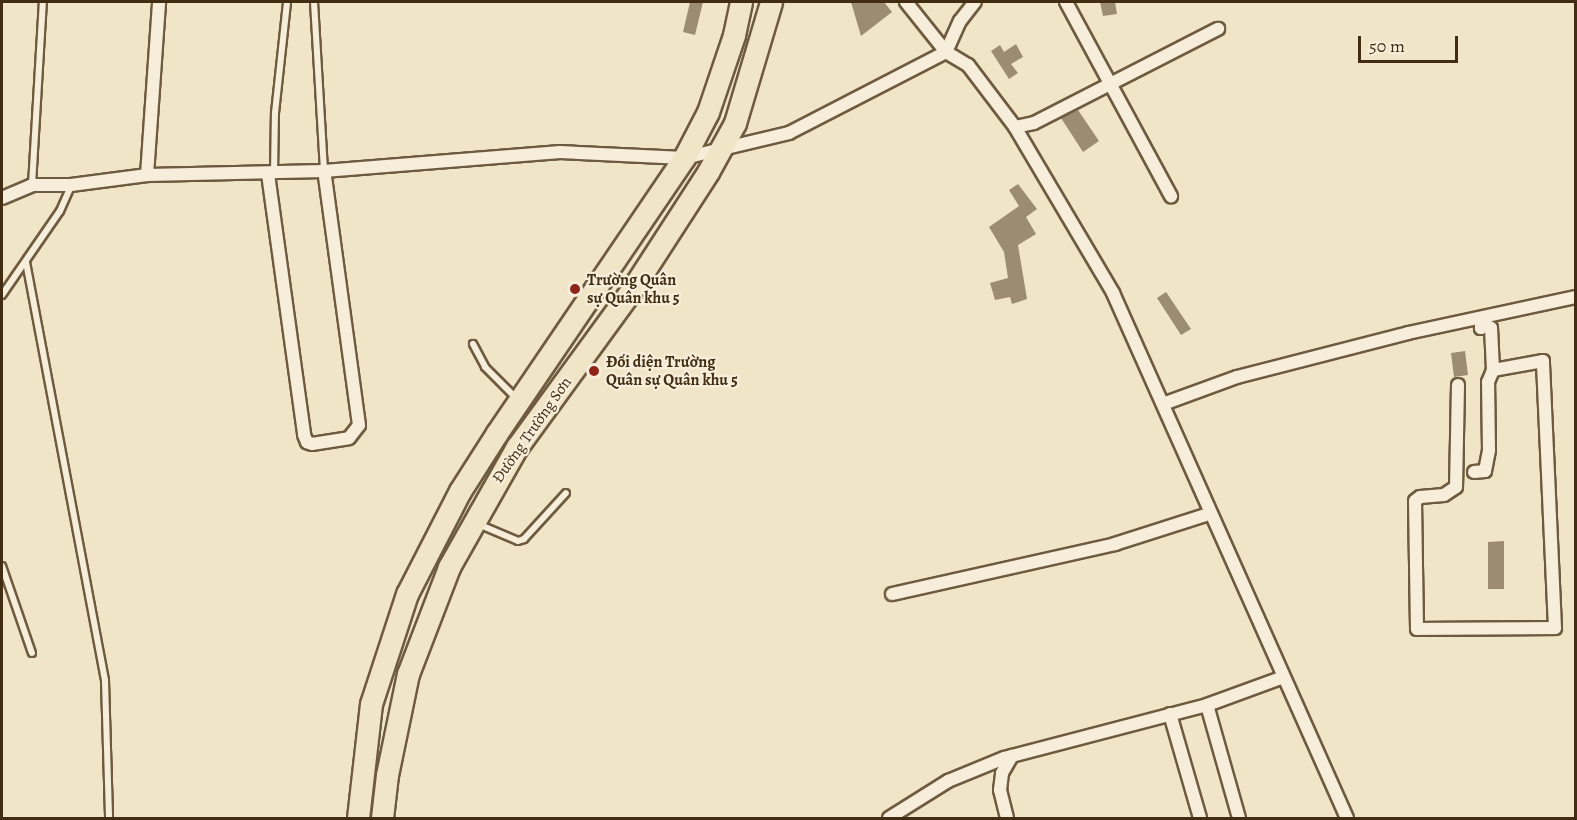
<!DOCTYPE html>
<html>
<head>
<meta charset="utf-8">
<style>
  body { margin:0 }
  #map { position:relative; width:1577px; height:820px; overflow:hidden; background:#f1e5c7; font-family:Alegreya,serif }
  div>[style] { position:absolute }
  [style*='--x'] { left:calc(var(--x)*1px); top:calc(var(--y)*1px); width:calc(var(--w)*1px); rotate:calc(var(--a)*1deg) }
  .building>* { inset:0; background:#9d8d70 }
  .roads { filter:drop-shadow(2px 0 #6e5b3f) drop-shadow(-2px 0 #6e5b3f) drop-shadow(0 2px #6e5b3f) drop-shadow(0 -2px #6e5b3f) }
  .service>* { height:6px; margin:-3px; padding:0 3px; transform-origin:3px; border-radius:3px; background:#f6eedb }
  .minor>* { height:12px; margin:-6px; padding:0 6px; transform-origin:6px; border-radius:6px; background:#f6eedb }
  .trunk>* { height:21px; margin:-10.5px; padding:0 10.5px; transform-origin:10.5px; border-radius:10.5px; background:#f1e5c7 }
  .dots>* { width:16px; height:16px; translate:-50% -50%; box-sizing:border-box; border:3px solid #f6eedb; border-radius:50% }
  span { translate:-50% -50%; white-space:nowrap; text-align:center; line-height:1.15; -webkit-text-stroke:4.5px #f6eedb; paint-order:stroke }
  .poi-label { font-size:16px; color:#422d12; font-weight:700 }
  .left { translate:0 -50%; text-align:left }
  .street-label { font-size:16px; color:#422d12 }
  .frame { position:absolute; inset:0; border:3px solid #422d12; pointer-events:none }
  .scale { position:absolute; left:1358px; top:36px; width:100px; height:27px; box-sizing:border-box; border:3px solid #422d12; border-top:0; padding-left:8px; font-size:18px; line-height:21px; white-space:nowrap; color:#422d12; -webkit-text-stroke:4px #f6eedb; paint-order:stroke }
</style>
</head>
<body>
<div id="map">
  <div class="building">
    <div style="clip-path:polygon(690px 2px,703px 2px,695px 35px,683px 32px)"></div>
    <div style="clip-path:polygon(851px 2px,884px 2px,892px 12px,861px 36px)"></div>
    <div style="clip-path:polygon(1100px 2px,1115px 2px,1117px 14px,1103px 16px)"></div>
    <div style="clip-path:polygon(1016px 44px,1023px 57px,1011px 64px,1018px 73px,1009px 79px,991px 51px,1000px 45px,1004px 52px)"></div>
    <div style="clip-path:polygon(1078px 110px,1099px 141px,1083px 152px,1061px 118px)"></div>
    <div style="clip-path:polygon(1018px 184px,1037px 209px,1026px 217px,1036px 234px,1018px 245px,1027px 299px,1012px 304px,1010px 297px,995px 300px,990px 283px,1008px 278px,1004px 252px,989px 227px,1019px 206px,1009px 190px)"></div>
    <div style="clip-path:polygon(1166px 292px,1191px 329px,1181px 335px,1157px 298px)"></div>
    <div style="clip-path:polygon(1465px 351px,1468px 375px,1454px 377px,1451px 353px)"></div>
    <div style="clip-path:polygon(1504px 541px,1504px 589px,1488px 589px,1488px 542px)"></div>
  </div>
  <div class="roads">
    <div class="service">
      <div style="--x:314;--y:2;--w:169;--a:86.6"></div>
      <div style="--x:274;--y:174;--w:61;--a:-89.1"></div>
      <div style="--x:275;--y:113;--w:112;--a:-83.8"></div>
      <div style="--x:32;--y:185;--w:183;--a:-86.6"></div>
      <div style="--x:26;--y:262;--w:426;--a:79.3"></div>
      <div style="--x:105;--y:681;--w:137;--a:88.3"></div>
      <div style="--x:2;--y:295;--w:102;--a:-55.4"></div>
      <div style="--x:60;--y:211;--w:27;--a:-66"></div>
      <div style="--x:473;--y:344;--w:26;--a:62"></div>
      <div style="--x:485;--y:367;--w:44;--a:45"></div>
      <div style="--x:478;--y:524;--w:43;--a:23"></div>
      <div style="--x:518;--y:541;--w:6;--a:-18"></div>
      <div style="--x:524;--y:539;--w:62;--a:-47.6"></div>
      <div style="--x:2;--y:566;--w:92;--a:71"></div>
    </div>
    <div class="minor">
      <div style="--x:906;--y:2;--w:64;--a:51.3"></div>
      <div style="--x:946;--y:52;--w:34;--a:-66"></div>
      <div style="--x:960;--y:21;--w:24;--a:-52"></div>
      <div style="--x:1066;--y:2;--w:221;--a:61.6"></div>
      <div style="--x:1015;--y:127;--w:19;--a:-12"></div>
      <div style="--x:1034;--y:123;--w:207;--a:-27.1"></div>
      <div style="--x:268;--y:174;--w:263;--a:82.1"></div>
      <div style="--x:304;--y:435;--w:8;--a:67"></div>
      <div style="--x:307;--y:442;--w:5;--a:22"></div>
      <div style="--x:312;--y:444;--w:37;--a:-9"></div>
      <div style="--x:349;--y:438;--w:16;--a:-52"></div>
      <div style="--x:359;--y:425;--w:256;--a:-97.8"></div>
      <div style="--x:147;--y:175;--w:173;--a:-86"></div>
      <div style="--x:2;--y:198;--w:33;--a:-23"></div>
      <div style="--x:32;--y:185;--w:39;--a:0"></div>
      <div style="--x:71;--y:185;--w:77;--a:-7.5"></div>
      <div style="--x:147;--y:175;--w:177;--a:-1.3"></div>
      <div style="--x:324;--y:171;--w:237;--a:-4.6"></div>
      <div style="--x:560;--y:152;--w:124;--a:2.8"></div>
      <div style="--x:684;--y:158;--w:108;--a:-13.4"></div>
      <div style="--x:789;--y:133;--w:177;--a:-27.3"></div>
      <div style="--x:946;--y:52;--w:26;--a:31"></div>
      <div style="--x:968;--y:65;--w:78;--a:52.8"></div>
      <div style="--x:1015;--y:127;--w:193;--a:59.4"></div>
      <div style="--x:1113;--y:293;--w:575;--a:65.98"></div>
      <div style="--x:1458;--y:385;--w:102;--a:91.1"></div>
      <div style="--x:1456;--y:487;--w:14;--a:146"></div>
      <div style="--x:1444;--y:495;--w:24;--a:175"></div>
      <div style="--x:1420;--y:497;--w:6;--a:141"></div>
      <div style="--x:1415;--y:501;--w:128;--a:89.1"></div>
      <div style="--x:1417;--y:629;--w:138;--a:-0.4"></div>
      <div style="--x:1555;--y:628;--w:267;--a:-92.6"></div>
      <div style="--x:1543;--y:361;--w:51;--a:169.8"></div>
      <div style="--x:1493;--y:370;--w:42;--a:-92.7"></div>
      <div style="--x:1491;--y:328;--w:6;--a:-149"></div>
      <div style="--x:1486;--y:325;--w:6;--a:149"></div>
      <div style="--x:1481;--y:328;--w:10;--a:-90"></div>
      <div style="--x:1163;--y:404;--w:79;--a:-20"></div>
      <div style="--x:1237;--y:377;--w:177;--a:-14.4"></div>
      <div style="--x:1408;--y:333;--w:172;--a:-12.1"></div>
      <div style="--x:1474;--y:472;--w:11;--a:-5"></div>
      <div style="--x:1485;--y:471;--w:21;--a:-79"></div>
      <div style="--x:1489;--y:450;--w:68;--a:-90.8"></div>
      <div style="--x:1488;--y:382;--w:13;--a:-67"></div>
      <div style="--x:892;--y:594;--w:229;--a:-12.6"></div>
      <div style="--x:1115;--y:544;--w:99;--a:-17.7"></div>
      <div style="--x:1207;--y:705;--w:117;--a:74.2"></div>
      <div style="--x:1170;--y:714;--w:108;--a:73.9"></div>
      <div style="--x:889;--y:818;--w:70;--a:-32.1"></div>
      <div style="--x:948;--y:781;--w:61;--a:-22.3"></div>
      <div style="--x:1004;--y:758;--w:210;--a:-14.6"></div>
      <div style="--x:1207;--y:705;--w:79;--a:-20"></div>
      <div style="--x:1007;--y:818;--w:29;--a:-104"></div>
      <div style="--x:1000;--y:790;--w:17;--a:-83"></div>
      <div style="--x:1002;--y:773;--w:20;--a:-60"></div>
    </div>
    <div class="trunk">
      <div style="--x:358;--y:818;--w:115;--a:-83.5"></div>
      <div style="--x:371;--y:704;--w:116;--a:-71.9"></div>
      <div style="--x:407;--y:594;--w:116;--a:-62.8"></div>
      <div style="--x:460;--y:491;--w:69;--a:-57.5"></div>
      <div style="--x:497;--y:433;--w:333;--a:-55.8"></div>
      <div style="--x:684;--y:158;--w:52;--a:-62.4"></div>
      <div style="--x:708;--y:112;--w:81;--a:-71.3"></div>
      <div style="--x:734;--y:35;--w:34;--a:-78"></div>
      <div style="--x:382;--y:818;--w:43;--a:-83.4"></div>
      <div style="--x:387;--y:775;--w:103;--a:-78.3"></div>
      <div style="--x:408;--y:674;--w:115;--a:-69"></div>
      <div style="--x:449;--y:567;--w:138;--a:-60.5"></div>
      <div style="--x:517;--y:447;--w:197;--a:-53.9"></div>
      <div style="--x:633;--y:288;--w:138;--a:-57.1"></div>
      <div style="--x:708;--y:172;--w:56;--a:-61.1"></div>
      <div style="--x:735;--y:123;--w:126;--a:-73.4"></div>
    </div>
  </div>
  <div class="dots">
    <div style="left:575px;top:289px;background:#8f2418"></div>
    <div style="left:594px;top:371px;background:#8f2418"></div>
  </div>
  <div class="poi-label">
    <span class="left" style="left:587px;top:289px">Trường Quân<br>sự Quân khu 5</span>
    <span class="left" style="left:606px;top:371px">Đối diện Trường<br>Quân sự Quân khu 5</span>
  </div>
  <div class="street-label">
    <span style="left:532px;top:430px;rotate:-55deg">Đường Trường Sơn</span>
  </div>
  <div class="frame"></div>
  <div class="scale">50 m</div>
</div>
</body>
</html>
